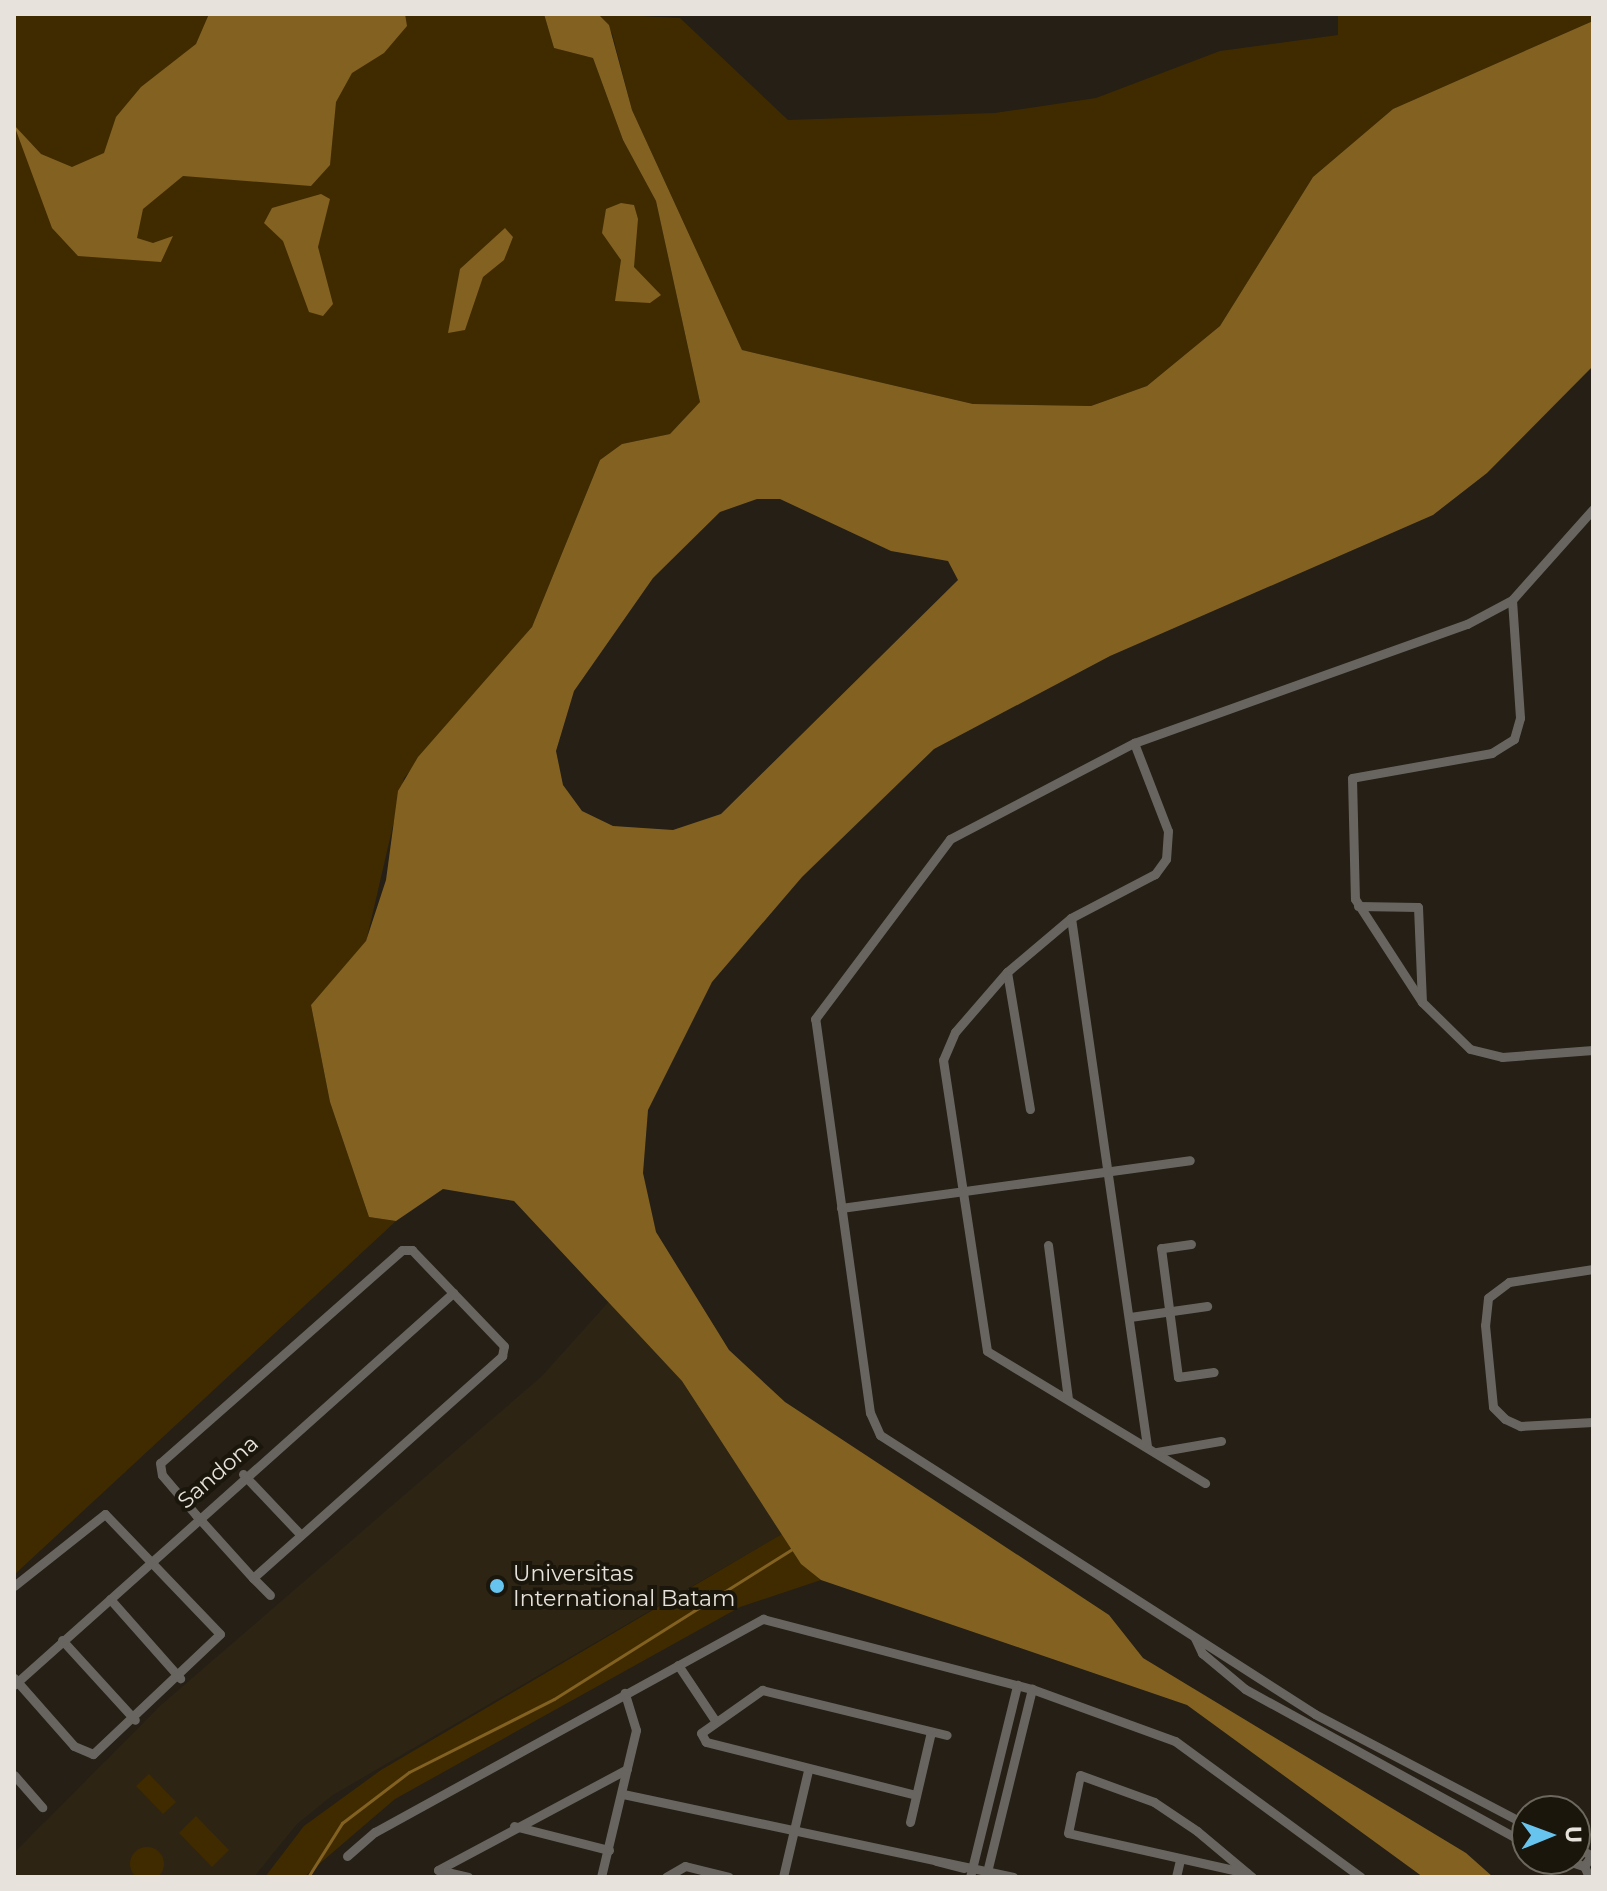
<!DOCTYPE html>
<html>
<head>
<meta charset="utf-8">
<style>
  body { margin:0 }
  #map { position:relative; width:1607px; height:1891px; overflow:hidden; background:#251f15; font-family:Montserrat,sans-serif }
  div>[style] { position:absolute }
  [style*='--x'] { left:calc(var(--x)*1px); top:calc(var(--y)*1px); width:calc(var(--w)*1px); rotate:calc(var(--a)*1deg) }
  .built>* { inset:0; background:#2d2414 }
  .green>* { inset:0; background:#402b00 }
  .round { border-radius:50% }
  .water>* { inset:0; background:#836221 }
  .stream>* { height:3px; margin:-1.5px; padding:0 1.5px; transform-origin:1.5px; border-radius:1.5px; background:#836221 }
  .minor>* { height:9px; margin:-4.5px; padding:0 4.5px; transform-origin:4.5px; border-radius:4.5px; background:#686560 }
  .dots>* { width:22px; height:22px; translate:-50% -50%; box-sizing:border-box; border:4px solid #1b160c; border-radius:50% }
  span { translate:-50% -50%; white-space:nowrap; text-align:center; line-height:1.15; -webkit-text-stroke:8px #1b160c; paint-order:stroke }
  .street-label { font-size:22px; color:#e7e3dc }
  .poi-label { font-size:22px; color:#e7e3dc }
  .left { translate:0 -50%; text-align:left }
  .frame { position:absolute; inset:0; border:16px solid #e7e3dc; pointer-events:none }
  .north { position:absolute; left:1511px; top:1795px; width:80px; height:80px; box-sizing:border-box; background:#1b160c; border:2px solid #6d685f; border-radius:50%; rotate:89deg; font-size:22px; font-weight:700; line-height:32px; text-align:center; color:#e7e3dc }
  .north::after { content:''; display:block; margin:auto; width:28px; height:36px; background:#67c4ef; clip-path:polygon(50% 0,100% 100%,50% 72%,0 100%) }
</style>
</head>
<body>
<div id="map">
  <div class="built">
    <div style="clip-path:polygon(612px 1298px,682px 1381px,782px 1534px,333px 1795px,297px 1824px,254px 1877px,14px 1877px,14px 1853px,161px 1705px,542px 1376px)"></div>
  </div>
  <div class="green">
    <div style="clip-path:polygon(14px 14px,544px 14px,554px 48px,593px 58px,623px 140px,656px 201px,700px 402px,670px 434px,622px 444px,600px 460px,532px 627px,404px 778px,366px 942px,311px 1005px,330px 1102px,369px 1217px,396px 1221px,14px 1575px)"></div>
    <div style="clip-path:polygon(598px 14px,680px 18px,788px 120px,995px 113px,1096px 98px,1220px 51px,1338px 35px,1338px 14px,1593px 14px,1593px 21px,1393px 109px,1313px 177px,1220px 326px,1147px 386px,1091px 406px,973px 404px,742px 350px,632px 110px,612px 33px)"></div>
    <div style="clip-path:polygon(782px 1534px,821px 1580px,740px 1607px,395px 1799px,304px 1877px,265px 1877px,304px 1826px,381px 1770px)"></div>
    <div style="clip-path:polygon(149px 1774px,176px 1802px,163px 1814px,136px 1786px)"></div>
    <div style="clip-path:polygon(196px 1816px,229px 1850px,212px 1867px,179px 1833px)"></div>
    <div class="round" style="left:130px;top:1847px;width:34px;height:34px"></div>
  </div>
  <div class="water">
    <div style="clip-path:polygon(209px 14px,405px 14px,407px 26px,384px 53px,352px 73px,336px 102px,330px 165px,311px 186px,183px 176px,143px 209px,137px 238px,153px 243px,173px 236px,161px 262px,78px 256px,52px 228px,14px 125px,41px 154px,72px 167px,104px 153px,116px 117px,141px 87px,196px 44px)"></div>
    <div style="clip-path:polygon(evenodd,544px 14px,598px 14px,609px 25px,632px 110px,742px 350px,973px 404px,1091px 406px,1147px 386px,1220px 326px,1313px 177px,1393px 109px,1593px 21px,1593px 366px,1487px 473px,1433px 515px,1110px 656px,934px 749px,802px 877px,712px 982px,648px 1110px,643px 1173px,656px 1232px,729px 1350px,785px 1402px,1109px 1615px,1143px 1658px,1466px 1853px,1493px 1877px,1423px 1877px,1187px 1705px,821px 1580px,801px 1564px,682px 1381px,514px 1201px,443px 1189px,396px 1221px,369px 1217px,330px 1102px,311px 1005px,366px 941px,386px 880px,398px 791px,418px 757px,532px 627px,600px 460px,622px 444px,670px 434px,700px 402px,656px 201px,623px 140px,593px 58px,554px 48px,544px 14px,757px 499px,780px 499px,891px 551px,948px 561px,958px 580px,721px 814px,673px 830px,613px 826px,582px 811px,563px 785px,556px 751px,574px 691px,653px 578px,720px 512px,757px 499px)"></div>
    <div style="clip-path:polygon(321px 194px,330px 199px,318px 247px,333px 304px,323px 316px,309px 312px,283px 241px,264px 223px,272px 208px)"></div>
    <div style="clip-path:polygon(621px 203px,634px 205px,638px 219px,634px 267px,661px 295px,650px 303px,615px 301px,621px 260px,602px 233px,606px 209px)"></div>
    <div style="clip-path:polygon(505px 228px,513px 237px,504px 260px,483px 277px,465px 330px,448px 333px,460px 269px)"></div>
  </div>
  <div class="stream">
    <div style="--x:308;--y:1877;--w:64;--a:-57.8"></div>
    <div style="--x:342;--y:1823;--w:84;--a:-37.3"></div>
    <div style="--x:409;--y:1772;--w:162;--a:-26.7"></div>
    <div style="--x:554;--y:1699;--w:281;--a:-32.2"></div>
  </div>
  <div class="minor">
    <div style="--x:1512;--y:600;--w:118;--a:86.1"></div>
    <div style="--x:1520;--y:718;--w:22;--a:106"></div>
    <div style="--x:1514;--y:739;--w:26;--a:148"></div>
    <div style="--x:1492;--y:753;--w:142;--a:169.9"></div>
    <div style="--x:1352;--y:778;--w:121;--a:88.6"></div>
    <div style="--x:1355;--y:899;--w:123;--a:57"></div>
    <div style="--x:1422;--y:1002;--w:67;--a:44.4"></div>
    <div style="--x:1470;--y:1049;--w:33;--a:14"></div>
    <div style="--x:1502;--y:1057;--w:91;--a:-4.4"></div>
    <div style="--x:1134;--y:743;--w:94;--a:68.9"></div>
    <div style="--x:1168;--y:831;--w:28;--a:94"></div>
    <div style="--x:1166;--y:859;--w:19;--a:126"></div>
    <div style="--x:1155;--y:874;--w:95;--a:152.4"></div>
    <div style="--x:1071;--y:918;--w:84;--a:139.8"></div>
    <div style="--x:1007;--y:972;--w:79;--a:130.9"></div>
    <div style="--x:955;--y:1032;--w:30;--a:113"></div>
    <div style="--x:943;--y:1060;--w:294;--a:81.4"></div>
    <div style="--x:987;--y:1351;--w:255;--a:31.2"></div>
    <div style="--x:1358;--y:906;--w:60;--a:1"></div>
    <div style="--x:1418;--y:907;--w:95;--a:87.6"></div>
    <div style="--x:1071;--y:918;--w:533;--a:81.81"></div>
    <div style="--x:1007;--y:972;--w:139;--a:80.5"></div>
    <div style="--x:841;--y:1208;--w:352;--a:-7.8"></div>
    <div style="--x:1191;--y:1244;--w:30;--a:172"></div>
    <div style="--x:1161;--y:1248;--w:130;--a:82.5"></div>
    <div style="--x:1178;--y:1377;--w:36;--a:-8"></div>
    <div style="--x:1048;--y:1245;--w:155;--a:82.6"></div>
    <div style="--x:1593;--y:1269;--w:85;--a:171.2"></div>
    <div style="--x:1509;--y:1282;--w:26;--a:143"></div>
    <div style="--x:1488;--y:1298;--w:27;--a:96"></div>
    <div style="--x:1485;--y:1325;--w:82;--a:84.4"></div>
    <div style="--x:1493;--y:1407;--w:17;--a:45"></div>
    <div style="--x:1505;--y:1419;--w:17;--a:25"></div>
    <div style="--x:1520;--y:1426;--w:73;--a:-3.1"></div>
    <div style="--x:1130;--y:1317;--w:78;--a:-8.1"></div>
    <div style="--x:1157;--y:1452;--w:65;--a:-9.8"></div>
    <div style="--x:243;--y:1474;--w:83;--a:46.5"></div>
    <div style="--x:253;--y:1578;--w:334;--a:-41.7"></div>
    <div style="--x:502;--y:1356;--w:10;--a:-79"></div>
    <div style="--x:504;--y:1346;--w:133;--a:-133.8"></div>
    <div style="--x:412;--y:1250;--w:10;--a:180"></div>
    <div style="--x:402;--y:1250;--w:322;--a:138.6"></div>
    <div style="--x:160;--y:1463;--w:12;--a:81"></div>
    <div style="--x:162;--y:1475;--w:52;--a:49.6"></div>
    <div style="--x:196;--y:1515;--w:85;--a:47.9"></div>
    <div style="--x:253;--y:1578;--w:24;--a:45"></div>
    <div style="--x:14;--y:1586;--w:116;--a:-38.4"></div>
    <div style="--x:105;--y:1514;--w:166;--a:46.2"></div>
    <div style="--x:220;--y:1634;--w:175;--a:136.6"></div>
    <div style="--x:93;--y:1754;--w:21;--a:-157"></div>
    <div style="--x:74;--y:1746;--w:91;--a:-131.4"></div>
    <div style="--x:110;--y:1599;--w:106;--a:48.5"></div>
    <div style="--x:1195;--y:1638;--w:17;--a:65"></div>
    <div style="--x:1202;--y:1653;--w:56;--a:39.9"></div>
    <div style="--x:1245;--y:1689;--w:322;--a:28.8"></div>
    <div style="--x:62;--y:1640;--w:108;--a:47.6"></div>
    <div style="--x:678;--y:1665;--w:65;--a:56.3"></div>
    <div style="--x:14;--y:1685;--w:589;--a:-41.76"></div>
    <div style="--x:14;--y:1775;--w:43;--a:48.8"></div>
    <div style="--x:623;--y:1794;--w:399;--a:12"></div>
    <div style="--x:916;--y:1795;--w:217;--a:-165.8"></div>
    <div style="--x:706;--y:1742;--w:10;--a:-119"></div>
    <div style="--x:701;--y:1733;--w:75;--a:-35.2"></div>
    <div style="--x:762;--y:1690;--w:190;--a:13.7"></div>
    <div style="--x:910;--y:1822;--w:92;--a:-76.9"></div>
    <div style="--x:1527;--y:1825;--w:239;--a:-152.4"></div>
    <div style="--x:1315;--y:1714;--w:517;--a:-147.32"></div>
    <div style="--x:880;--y:1435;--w:24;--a:-114"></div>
    <div style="--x:870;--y:1413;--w:398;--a:-97.9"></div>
    <div style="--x:815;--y:1019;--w:225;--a:-53.1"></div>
    <div style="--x:950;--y:839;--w:208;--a:-27.6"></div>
    <div style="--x:1134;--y:743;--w:354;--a:-19.7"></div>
    <div style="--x:1467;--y:624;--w:51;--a:-28.1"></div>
    <div style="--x:1512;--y:600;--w:122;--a:-48.3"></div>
    <div style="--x:514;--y:1826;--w:98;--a:14.2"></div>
    <div style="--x:1575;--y:1847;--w:18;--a:27"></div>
    <div style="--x:347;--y:1856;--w:37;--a:-41"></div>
    <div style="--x:375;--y:1832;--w:443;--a:-28.8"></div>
    <div style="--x:763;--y:1619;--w:278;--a:14.6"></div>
    <div style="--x:1032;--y:1689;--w:152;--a:20"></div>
    <div style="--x:1175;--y:1741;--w:230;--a:36.2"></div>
    <div style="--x:1562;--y:1859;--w:23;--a:18"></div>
    <div style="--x:936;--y:1861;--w:29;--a:14"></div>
    <div style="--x:438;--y:1870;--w:214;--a:-28.1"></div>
    <div style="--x:438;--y:1870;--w:31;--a:13"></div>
    <div style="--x:1247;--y:1873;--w:183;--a:-167.4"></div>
    <div style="--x:1068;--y:1833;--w:59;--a:-78.3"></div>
    <div style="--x:1080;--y:1775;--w:79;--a:20"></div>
    <div style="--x:1154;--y:1802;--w:52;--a:34"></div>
    <div style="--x:1197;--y:1831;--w:72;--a:39.9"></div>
    <div style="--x:986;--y:1876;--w:193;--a:-76.2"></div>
    <div style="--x:601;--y:1877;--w:151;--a:-76.6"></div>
    <div style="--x:636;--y:1730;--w:39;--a:-107"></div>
    <div style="--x:666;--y:1877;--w:22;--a:-30"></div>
    <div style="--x:685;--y:1866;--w:45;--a:14"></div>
    <div style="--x:783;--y:1877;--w:110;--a:-76.8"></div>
    <div style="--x:970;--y:1877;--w:198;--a:-76.2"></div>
    <div style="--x:1176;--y:1877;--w:18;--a:-77"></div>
    <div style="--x:1589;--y:1877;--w:12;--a:-114"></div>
    <div style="--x:1584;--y:1866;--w:15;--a:-53"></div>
  </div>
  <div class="dots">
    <div style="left:497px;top:1586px;background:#67c4ef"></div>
  </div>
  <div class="street-label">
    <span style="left:218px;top:1472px;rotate:-41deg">Sandona</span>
  </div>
  <div class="poi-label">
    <span class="left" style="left:513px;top:1586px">Universitas<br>International Batam</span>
  </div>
  <div class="frame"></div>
  <div class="north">U</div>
</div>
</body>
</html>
